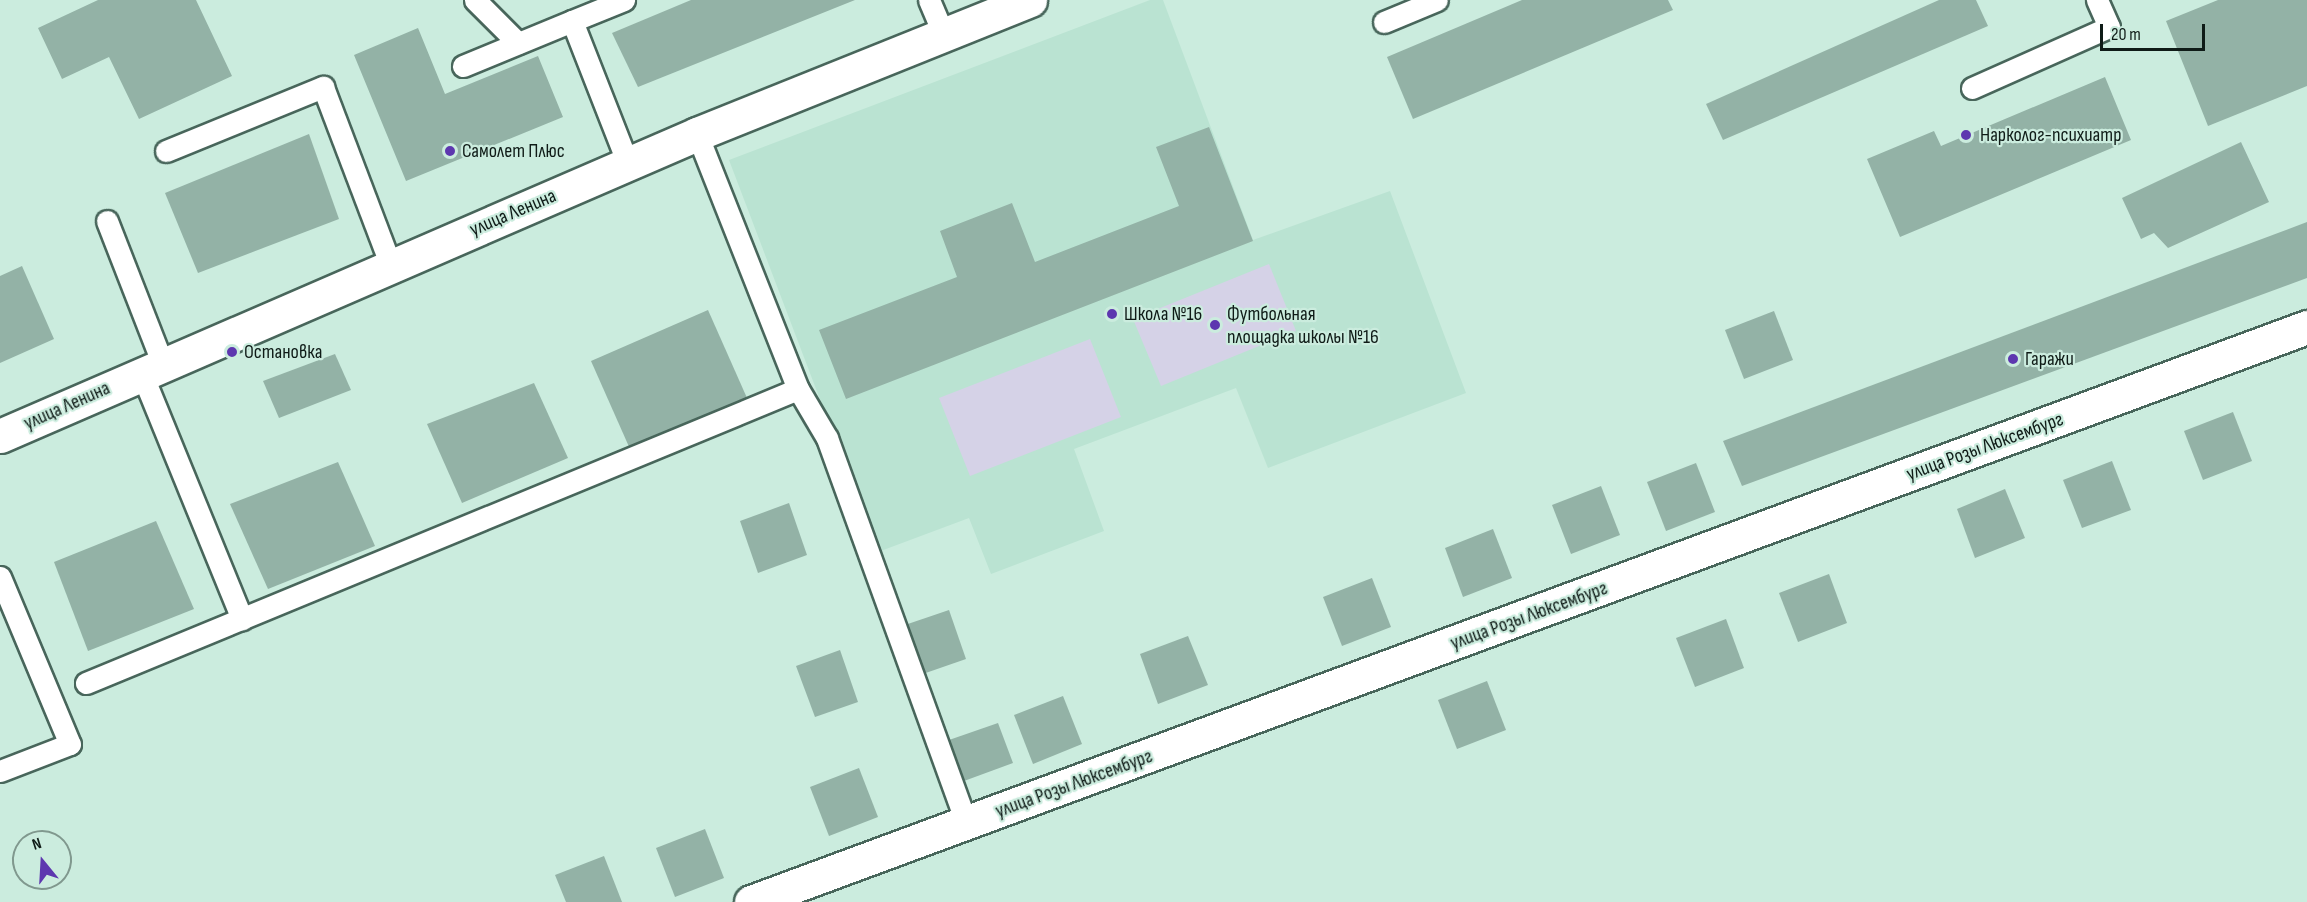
<!DOCTYPE html>
<html>
<head>
<meta charset="utf-8">
<style>
  body { margin:0 }
  #map { position:relative; width:2307px; height:902px; overflow:hidden; background:#cbecde; font-family:"Sofia Sans Condensed",sans-serif }
  div>[style] { position:absolute }
  [style*='--x'] { left:calc(var(--x)*1px); top:calc(var(--y)*1px); width:calc(var(--w)*1px); rotate:calc(var(--a)*1deg) }
  .built>* { inset:0; background:#bae3d2 }
  .green>* { inset:0; background:#d5d2e7 }
  .building>* { inset:0; background:#93b2a6 }
  .roads { filter:drop-shadow(2px 0 #48665b) drop-shadow(-2px 0 #48665b) drop-shadow(0 2px #48665b) drop-shadow(0 -2px #48665b) }
  .service>* { height:21px; margin:-10.5px; padding:0 10.5px; transform-origin:10.5px; border-radius:10.5px; background:#fff }
  .minor>* { height:33px; margin:-16.5px; padding:0 16.5px; transform-origin:16.5px; border-radius:16.5px; background:#fff }
  .tertiary>* { height:33px; margin:-16.5px; padding:0 16.5px; transform-origin:16.5px; border-radius:16.5px; background:#fff }
  .dots>* { width:16px; height:16px; translate:-50% -50%; box-sizing:border-box; border:3px solid #cbecde; border-radius:50% }
  span { translate:-50% -50%; white-space:nowrap; text-align:center; line-height:1.15; -webkit-text-stroke:4.5px #cbecde; paint-order:stroke }
  .poi-label { font-size:20px; color:#0f1b17 }
  .left { translate:0 -50%; text-align:left }
  .street-label { font-size:20px; color:#0f1b17 }
  .north { position:absolute; left:12px; top:830px; width:60px; height:60px; box-sizing:border-box; background:#cbecde; border:2px solid #80988e; border-radius:50%; rotate:342deg; font-size:16px; font-weight:700; line-height:24px; text-align:center; color:#0f1b17 }
  .north::after { content:''; display:block; margin:auto; width:21px; height:27px; background:#5d37af; clip-path:polygon(50% 0,100% 100%,50% 72%,0 100%) }
  .scale { position:absolute; left:2100px; top:24px; width:105px; height:27px; box-sizing:border-box; border:3px solid #0f1b17; border-top:0; padding-left:8px; font-size:18px; line-height:21px; white-space:nowrap; color:#0f1b17; -webkit-text-stroke:4px #cbecde; paint-order:stroke }
</style>
</head>
<body>
<div id="map">
  <div class="built">
    <div style="clip-path:polygon(1150px 0,1163px 0,1253px 240px,1390px 191px,1466px 393px,1268px 468px,1236px 388px,1074px 449px,1104px 531px,991px 574px,969px 518px,878px 552px,729px 160px)"></div>
  </div>
  <div class="green">
    <div style="clip-path:polygon(1269px 264px,1296px 331px,1161px 386px,1133px 319px)"></div>
    <div style="clip-path:polygon(1090px 339px,1121px 417px,970px 476px,939px 398px)"></div>
  </div>
  <div class="building">
    <div style="clip-path:polygon(98px 0,196px 0,232px 76px,139px 119px,109px 57px,62px 79px,38px 28px)"></div>
    <div style="clip-path:polygon(691px 0,855px 0,638px 87px,612px 33px)"></div>
    <div style="clip-path:polygon(1522px 0,1668px 0,1673px 10px,1413px 119px,1387px 57px)"></div>
    <div style="clip-path:polygon(1939px 0,1976px 0,1988px 26px,1723px 140px,1706px 104px)"></div>
    <div style="clip-path:polygon(2218px 0,2307px 0,2307px 86px,2208px 126px,2166px 21px)"></div>
    <div style="clip-path:polygon(418px 28px,445px 94px,538px 56px,563px 117px,406px 181px,354px 55px)"></div>
    <div style="clip-path:polygon(2105px 77px,2131px 140px,1900px 237px,1867px 159px,1934px 131px,1941px 146px)"></div>
    <div style="clip-path:polygon(1209px 127px,1253px 241px,846px 399px,819px 330px,957px 277px,940px 231px,1012px 203px,1035px 262px,1179px 206px,1156px 147px)"></div>
    <div style="clip-path:polygon(309px 134px,339px 219px,198px 273px,165px 193px)"></div>
    <div style="clip-path:polygon(2241px 142px,2269px 202px,2168px 248px,2154px 233px,2141px 239px,2122px 198px)"></div>
    <div style="clip-path:polygon(2307px 222px,2307px 278px,1742px 486px,1723px 441px)"></div>
    <div style="clip-path:polygon(22px 266px,54px 339px,0 363px,0 276px)"></div>
    <div style="clip-path:polygon(708px 310px,747px 398px,630px 449px,591px 361px)"></div>
    <div style="clip-path:polygon(1774px 311px,1793px 360px,1744px 379px,1725px 330px)"></div>
    <div style="clip-path:polygon(335px 354px,351px 390px,279px 418px,263px 381px)"></div>
    <div style="clip-path:polygon(534px 383px,568px 458px,462px 503px,427px 424px)"></div>
    <div style="clip-path:polygon(2233px 412px,2252px 461px,2203px 480px,2184px 431px)"></div>
    <div style="clip-path:polygon(2112px 461px,2131px 510px,2082px 528px,2063px 480px)"></div>
    <div style="clip-path:polygon(338px 462px,375px 546px,268px 589px,230px 504px)"></div>
    <div style="clip-path:polygon(1696px 463px,1715px 512px,1666px 531px,1647px 482px)"></div>
    <div style="clip-path:polygon(1601px 486px,1620px 535px,1571px 554px,1552px 505px)"></div>
    <div style="clip-path:polygon(2005px 489px,2025px 538px,1975px 558px,1957px 509px)"></div>
    <div style="clip-path:polygon(789px 503px,807px 555px,758px 573px,740px 521px)"></div>
    <div style="clip-path:polygon(156px 521px,194px 609px,88px 651px,54px 562px)"></div>
    <div style="clip-path:polygon(1493px 529px,1512px 578px,1463px 597px,1445px 548px)"></div>
    <div style="clip-path:polygon(1829px 574px,1847px 623px,1798px 642px,1779px 593px)"></div>
    <div style="clip-path:polygon(1372px 578px,1391px 627px,1342px 646px,1323px 597px)"></div>
    <div style="clip-path:polygon(949px 610px,966px 659px,917px 676px,899px 627px)"></div>
    <div style="clip-path:polygon(1726px 619px,1744px 668px,1695px 687px,1676px 638px)"></div>
    <div style="clip-path:polygon(1188px 636px,1208px 685px,1158px 704px,1140px 654px)"></div>
    <div style="clip-path:polygon(840px 650px,858px 702px,815px 717px,796px 666px)"></div>
    <div style="clip-path:polygon(1487px 681px,1506px 730px,1457px 749px,1438px 700px)"></div>
    <div style="clip-path:polygon(1063px 696px,1082px 744px,1033px 764px,1014px 715px)"></div>
    <div style="clip-path:polygon(998px 723px,1013px 763px,964px 781px,949px 740px)"></div>
    <div style="clip-path:polygon(859px 768px,878px 817px,829px 836px,810px 787px)"></div>
    <div style="clip-path:polygon(705px 829px,724px 878px,675px 897px,656px 848px)"></div>
    <div style="clip-path:polygon(604px 856px,622px 902px,566px 902px,555px 875px)"></div>
  </div>
  <div class="roads">
    <div class="service">
      <div style="--x:475;--y:0;--w:61;--a:45"></div>
      <div style="--x:624;--y:0;--w:56;--a:158"></div>
      <div style="--x:572;--y:21;--w:154;--a:68.6"></div>
      <div style="--x:929;--y:0;--w:38;--a:67"></div>
      <div style="--x:1384;--y:22;--w:57;--a:-22.5"></div>
      <div style="--x:463;--y:66;--w:118;--a:-22.4"></div>
      <div style="--x:1972;--y:88;--w:150;--a:-24"></div>
      <div style="--x:2109;--y:27;--w:30;--a:-114"></div>
      <div style="--x:697;--y:134;--w:274;--a:68.4"></div>
      <div style="--x:798;--y:389;--w:57;--a:59.4"></div>
      <div style="--x:827;--y:438;--w:409;--a:70.1"></div>
      <div style="--x:166;--y:151;--w:170;--a:-22.2"></div>
      <div style="--x:323;--y:87;--w:191;--a:69.2"></div>
      <div style="--x:107;--y:221;--w:155;--a:68.7"></div>
      <div style="--x:142;--y:374;--w:265;--a:67.8"></div>
      <div style="--x:0;--y:577;--w:181;--a:67.3"></div>
      <div style="--x:70;--y:744;--w:75;--a:158.9"></div>
      <div style="--x:86;--y:683;--w:770;--a:-22.44"></div>
    </div>
    <div class="minor">
      <div style="--x:751;--y:902;--w:1659;--a:-20.28"></div>
    </div>
    <div class="tertiary">
      <div style="--x:0;--y:436;--w:760;--a:-23.43"></div>
      <div style="--x:697;--y:134;--w:359;--a:-21.9"></div>
    </div>
  </div>
  <div class="dots">
    <div style="left:1966px;top:135px;background:#5d37af"></div>
    <div style="left:450px;top:151px;background:#5d37af"></div>
    <div style="left:1112px;top:314px;background:#5d37af"></div>
    <div style="left:1215px;top:325px;background:#5d37af"></div>
    <div style="left:232px;top:352px;background:#5d37af"></div>
    <div style="left:2013px;top:359px;background:#5d37af"></div>
  </div>
  <div class="poi-label">
    <span class="left" style="left:1980px;top:135px">Нарколог-психиатр</span>
    <span class="left" style="left:462px;top:151px">Самолет Плюс</span>
    <span class="left" style="left:1124px;top:314px">Школа №16</span>
    <span class="left" style="left:1227px;top:326px">Футбольная<br>площадка школы №16</span>
    <span class="left" style="left:244px;top:352px">Остановка</span>
    <span class="left" style="left:2025px;top:359px">Гаражи</span>
  </div>
  <div class="street-label">
    <span style="left:513px;top:213px;rotate:-23deg">улица Ленина</span>
    <span style="left:67px;top:406px;rotate:-24deg">улица Ленина</span>
    <span style="left:1985px;top:447px;rotate:-20deg">улица Розы Люксембург</span>
    <span style="left:1529px;top:616px;rotate:-20deg">улица Розы Люксембург</span>
    <span style="left:1074px;top:784px;rotate:-20deg">улица Розы Люксембург</span>
  </div>
  <div class="north">N</div>
  <div class="scale">20 m</div>
</div>
</body>
</html>
